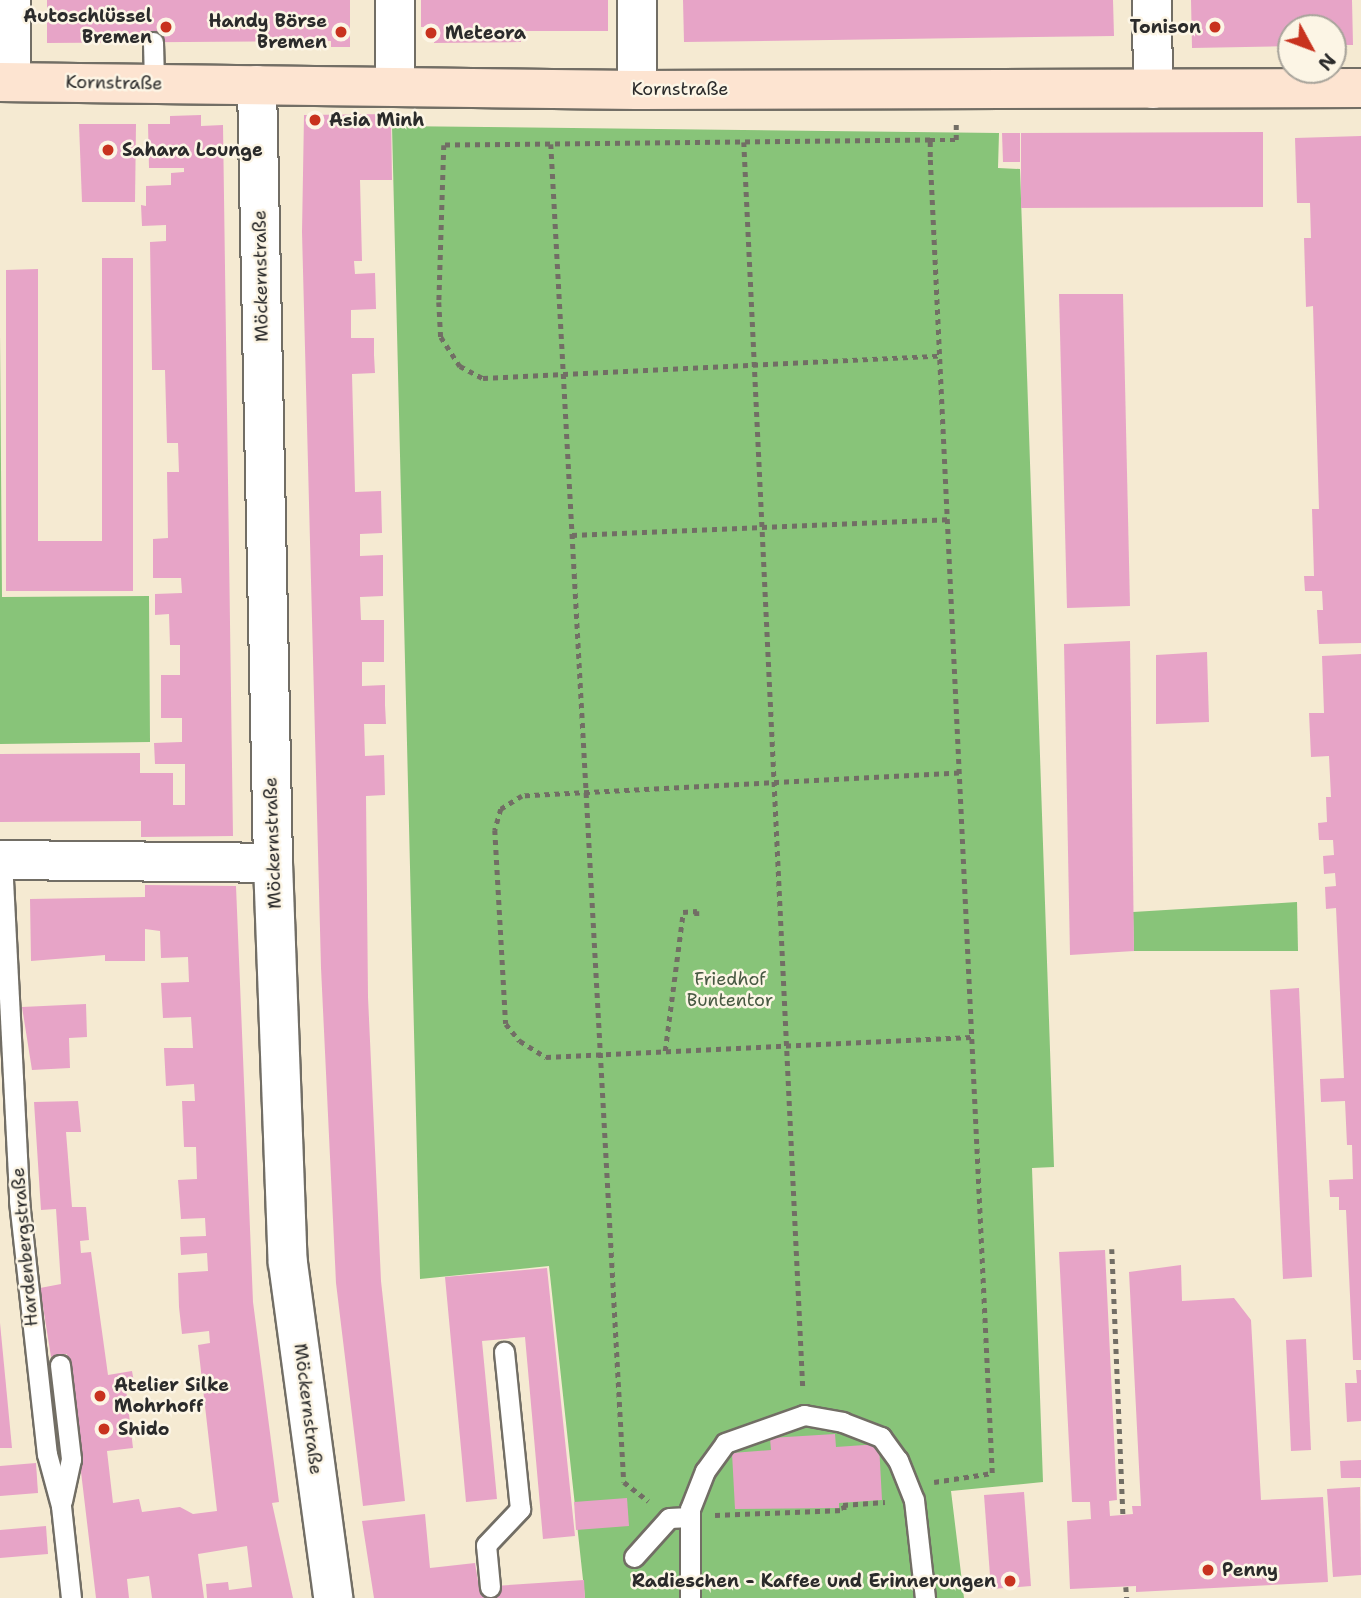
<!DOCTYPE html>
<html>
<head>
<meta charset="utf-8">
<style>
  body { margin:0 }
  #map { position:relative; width:1361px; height:1598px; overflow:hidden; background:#f5ead2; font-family:"Shantell Sans",sans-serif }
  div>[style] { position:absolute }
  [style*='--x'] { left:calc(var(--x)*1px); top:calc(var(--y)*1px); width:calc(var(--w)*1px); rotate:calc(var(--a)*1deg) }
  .green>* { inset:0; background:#88c479 }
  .building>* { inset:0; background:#e7a4c7 }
  .path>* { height:4.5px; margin-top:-2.25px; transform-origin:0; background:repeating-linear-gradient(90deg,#726e65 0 5px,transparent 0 10px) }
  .roads { filter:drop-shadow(2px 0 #726e65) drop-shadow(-2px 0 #726e65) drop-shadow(0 2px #726e65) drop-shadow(0 -2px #726e65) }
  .lane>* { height:19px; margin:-9.5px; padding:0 9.5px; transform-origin:9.5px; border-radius:9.5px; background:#fff }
  .street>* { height:38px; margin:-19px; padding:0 19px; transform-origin:19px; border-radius:19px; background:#fff }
  .secondary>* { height:38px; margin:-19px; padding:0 19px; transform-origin:19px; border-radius:19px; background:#fde4d1 }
  .dots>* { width:19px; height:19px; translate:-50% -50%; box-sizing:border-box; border:4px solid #fcf5e5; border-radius:50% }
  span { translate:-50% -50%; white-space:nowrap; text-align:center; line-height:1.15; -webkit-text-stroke:5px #fcf5e5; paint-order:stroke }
  .poi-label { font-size:18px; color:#2b2b2b; font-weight:700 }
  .right { translate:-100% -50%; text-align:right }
  .left { translate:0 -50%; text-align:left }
  .street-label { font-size:18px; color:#2b2b2b }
  .park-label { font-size:18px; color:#475942 }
  .north { position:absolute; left:1277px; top:14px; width:70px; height:70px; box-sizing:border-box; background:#fcf5e5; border:2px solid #a8a49b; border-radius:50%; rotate:131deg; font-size:19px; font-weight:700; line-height:28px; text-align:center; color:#2b2b2b }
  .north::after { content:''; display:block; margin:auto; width:24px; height:32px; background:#c8321e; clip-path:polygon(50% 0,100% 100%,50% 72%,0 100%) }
</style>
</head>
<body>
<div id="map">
  <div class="green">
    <div style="clip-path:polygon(392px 126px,999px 133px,998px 168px,1020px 169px,1054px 1167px,1032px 1168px,1043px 1482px,951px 1491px,964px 1598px,585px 1598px,549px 1266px,420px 1279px)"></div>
    <div style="clip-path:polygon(0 333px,2px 597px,149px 596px,150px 742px,0 744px)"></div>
    <div style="clip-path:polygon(1297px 902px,1298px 951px,1134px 951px,1133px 912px)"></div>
  </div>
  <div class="building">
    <div style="clip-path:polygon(47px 0,350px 0,350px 47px,331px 47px,331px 41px,47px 43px)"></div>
    <div style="clip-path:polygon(421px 0,608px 0,608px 31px,521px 31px,521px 42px,434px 43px,434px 27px,421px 27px)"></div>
    <div style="clip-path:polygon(683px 0,1113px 0,1114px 36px,684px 42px)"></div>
    <div style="clip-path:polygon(1191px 0,1352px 0,1353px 45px,1333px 45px,1333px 28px,1291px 28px,1291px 46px,1192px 48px)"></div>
    <div style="clip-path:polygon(391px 114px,392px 180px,360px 180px,362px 261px,354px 261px,355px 274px,375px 273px,376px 309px,351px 310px,351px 338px,374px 338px,374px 355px,375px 373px,352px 374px,355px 492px,381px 491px,382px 533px,360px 534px,360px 556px,383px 555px,383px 596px,360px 597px,361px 620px,384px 620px,384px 662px,362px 662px,362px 686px,385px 685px,385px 705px,386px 724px,364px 724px,365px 756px,384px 755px,385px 795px,366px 796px,368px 997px,381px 1281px,405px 1501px,363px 1506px,336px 1283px,321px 968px,302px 232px,304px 115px)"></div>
    <div style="clip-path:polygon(201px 115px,201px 126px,223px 125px,233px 836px,141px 837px,141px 821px,0 822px,0 754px,140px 753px,140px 773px,173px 773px,173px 805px,185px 805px,185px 764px,155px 764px,154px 743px,182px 742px,182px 718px,161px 718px,161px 675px,180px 675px,180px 645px,170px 645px,169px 614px,155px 615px,155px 594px,182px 593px,181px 578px,153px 578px,153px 539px,168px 538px,167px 472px,179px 472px,178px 443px,167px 443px,165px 370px,152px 370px,150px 242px,166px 241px,166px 225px,142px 226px,141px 205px,146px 206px,146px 186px,171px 185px,171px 173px,184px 172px,184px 168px,149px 168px,148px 124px,170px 124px,170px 116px)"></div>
    <div style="clip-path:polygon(79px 124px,136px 124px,135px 202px,82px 202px)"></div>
    <div style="clip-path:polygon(1263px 132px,1263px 207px,1021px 208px,1021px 133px)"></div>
    <div style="clip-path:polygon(1002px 133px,1020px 133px,1020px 162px,1003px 162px)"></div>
    <div style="clip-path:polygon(1361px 136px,1361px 643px,1319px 644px,1317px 610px,1323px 610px,1322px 591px,1305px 591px,1304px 576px,1314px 576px,1312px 509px,1319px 509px,1313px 306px,1306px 307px,1304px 238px,1311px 238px,1310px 203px,1297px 203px,1295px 138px)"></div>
    <div style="clip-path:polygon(102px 258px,133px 258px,133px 591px,6px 591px,6px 270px,38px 269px,38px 541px,102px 541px)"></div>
    <div style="clip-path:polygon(1059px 294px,1123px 294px,1130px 606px,1067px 608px)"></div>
    <div style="clip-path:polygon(1130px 641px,1134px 951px,1070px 955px,1064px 644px)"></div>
    <div style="clip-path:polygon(1207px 652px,1209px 722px,1156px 724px,1156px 655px)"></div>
    <div style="clip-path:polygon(1361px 654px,1361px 1360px,1353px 1360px,1346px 1210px,1339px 1210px,1339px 1197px,1330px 1197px,1329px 1180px,1353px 1179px,1352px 1145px,1347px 1145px,1345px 1101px,1321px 1102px,1320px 1079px,1344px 1078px,1336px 908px,1326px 909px,1325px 887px,1336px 886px,1335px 873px,1324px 874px,1323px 856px,1334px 855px,1333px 840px,1319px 840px,1318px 823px,1327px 822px,1326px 797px,1331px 797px,1329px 756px,1311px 757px,1309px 713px,1324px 713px,1322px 656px)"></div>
    <div style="clip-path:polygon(145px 885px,236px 886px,253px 1302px,279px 1502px,272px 1503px,293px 1598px,207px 1598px,206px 1584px,228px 1582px,229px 1590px,252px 1587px,247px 1546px,198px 1554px,204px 1598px,152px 1598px,149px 1576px,127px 1579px,129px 1598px,96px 1598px,67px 1354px,51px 1357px,40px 1288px,61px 1284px,56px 1209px,41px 1210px,34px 1102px,78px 1101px,81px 1132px,66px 1132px,72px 1207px,86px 1207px,89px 1240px,80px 1241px,81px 1253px,91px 1252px,108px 1375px,132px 1371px,135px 1388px,126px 1389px,133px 1448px,107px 1451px,113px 1503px,139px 1499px,142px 1512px,180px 1507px,193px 1514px,217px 1511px,198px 1345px,210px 1343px,209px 1331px,182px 1334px,179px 1307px,178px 1273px,208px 1271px,207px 1253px,181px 1255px,180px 1237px,206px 1236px,205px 1218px,181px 1219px,178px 1180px,197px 1179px,196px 1147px,184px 1147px,182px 1101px,195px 1101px,194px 1084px,166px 1086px,164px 1048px,193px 1048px,191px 1017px,163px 1018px,161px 983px,189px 982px,188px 957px,161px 958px,160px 931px,145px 929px,145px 961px,105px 961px,105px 955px,31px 961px,30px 899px,145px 897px)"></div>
    <div style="clip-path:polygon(1299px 988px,1312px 1277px,1283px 1279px,1270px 990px)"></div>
    <div style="clip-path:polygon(86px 1004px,87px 1037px,69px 1038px,70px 1068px,32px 1070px,22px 1007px)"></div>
    <div style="clip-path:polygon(1105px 1250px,1117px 1500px,1109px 1501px,1110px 1516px,1133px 1514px,1132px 1506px,1141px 1506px,1129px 1272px,1181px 1265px,1182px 1301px,1234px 1298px,1251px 1320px,1261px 1500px,1323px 1497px,1328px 1582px,1136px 1592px,1136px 1586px,1070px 1589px,1067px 1521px,1091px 1519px,1090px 1502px,1072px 1502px,1059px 1252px)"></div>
    <div style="clip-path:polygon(547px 1268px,575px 1536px,543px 1539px,525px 1337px,482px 1341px,497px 1499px,466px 1502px,445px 1277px)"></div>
    <div style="clip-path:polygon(0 1323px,12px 1448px,0 1448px)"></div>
    <div style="clip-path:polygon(1306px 1339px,1311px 1450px,1291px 1451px,1286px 1340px)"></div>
    <div style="clip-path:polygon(1356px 1370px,1361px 1370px,1361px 1421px,1347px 1422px,1345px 1383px,1357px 1383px)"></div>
    <div style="clip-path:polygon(835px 1434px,836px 1447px,879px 1444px,882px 1500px,839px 1503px,839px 1508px,735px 1509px,732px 1453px,771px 1450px,770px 1438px)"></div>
    <div style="clip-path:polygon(1361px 1460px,1361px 1478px,1341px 1478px,1340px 1461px)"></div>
    <div style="clip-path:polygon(36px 1463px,38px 1493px,0 1496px,0 1466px)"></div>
    <div style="clip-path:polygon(1360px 1487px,1361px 1575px,1333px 1577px,1327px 1489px)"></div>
    <div style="clip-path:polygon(1024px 1492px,1031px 1586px,991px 1589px,984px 1495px)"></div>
    <div style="clip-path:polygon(627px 1498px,629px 1526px,576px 1530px,574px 1502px)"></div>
    <div style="clip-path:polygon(425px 1514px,430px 1568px,475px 1563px,479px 1587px,584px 1580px,585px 1598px,374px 1598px,362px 1521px)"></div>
    <div style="clip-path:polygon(46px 1526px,48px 1554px,0 1558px,0 1530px)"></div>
  </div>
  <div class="path">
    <div style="--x:930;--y:140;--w:486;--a:179.4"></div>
    <div style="--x:444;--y:145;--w:157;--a:91.8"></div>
    <div style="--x:439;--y:302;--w:35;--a:87"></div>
    <div style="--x:441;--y:337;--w:35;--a:57"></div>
    <div style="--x:460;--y:366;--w:26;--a:28"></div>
    <div style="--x:483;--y:378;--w:458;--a:-2.8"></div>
    <div style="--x:744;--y:142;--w:1249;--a:87.29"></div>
    <div style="--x:551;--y:144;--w:1340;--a:86.88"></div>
    <div style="--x:624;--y:1482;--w:31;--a:38"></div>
    <div style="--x:572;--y:535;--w:376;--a:-2.4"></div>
    <div style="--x:959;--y:773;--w:438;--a:177"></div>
    <div style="--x:522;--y:796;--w:25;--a:148"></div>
    <div style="--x:501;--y:809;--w:22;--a:106"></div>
    <div style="--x:495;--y:830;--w:194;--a:86.8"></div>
    <div style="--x:506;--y:1024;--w:22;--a:51"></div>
    <div style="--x:520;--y:1041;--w:31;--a:32"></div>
    <div style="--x:546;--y:1057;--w:426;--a:-2.7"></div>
    <div style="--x:665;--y:1051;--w:140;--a:-82.6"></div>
    <div style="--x:683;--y:912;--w:14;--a:-4"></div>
    <div style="--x:697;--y:911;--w:9;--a:90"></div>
    <div style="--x:1112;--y:1249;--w:266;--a:87.6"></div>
    <div style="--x:934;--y:1482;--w:59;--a:-8.8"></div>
    <div style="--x:992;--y:1473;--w:1317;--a:-92.7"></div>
    <div style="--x:930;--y:157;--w:17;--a:-90"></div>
    <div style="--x:930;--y:140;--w:26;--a:0"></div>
    <div style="--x:956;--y:140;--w:16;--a:-90"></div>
    <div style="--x:715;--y:1515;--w:129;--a:-2.2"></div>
    <div style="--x:844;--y:1510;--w:5;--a:-101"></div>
    <div style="--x:843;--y:1505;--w:42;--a:-4.1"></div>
    <div style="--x:1126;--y:1587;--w:11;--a:85"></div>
  </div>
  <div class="roads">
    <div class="lane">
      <div style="--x:153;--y:42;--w:42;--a:88.6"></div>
      <div style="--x:2;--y:860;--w:341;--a:87.1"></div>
      <div style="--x:19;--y:1201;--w:255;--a:83.7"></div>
      <div style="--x:47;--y:1454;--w:54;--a:74.9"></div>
      <div style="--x:61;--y:1506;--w:93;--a:83.8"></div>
      <div style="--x:60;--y:1365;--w:95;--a:83.3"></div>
      <div style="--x:71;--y:1459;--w:43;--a:102.1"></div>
      <div style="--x:634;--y:1557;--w:52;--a:-48.1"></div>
      <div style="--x:669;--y:1518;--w:21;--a:-3"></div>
      <div style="--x:490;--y:1587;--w:42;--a:-95.4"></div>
      <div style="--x:486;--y:1545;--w:50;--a:-46.6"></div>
      <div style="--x:520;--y:1509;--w:158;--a:-95.8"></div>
      <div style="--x:690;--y:1598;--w:89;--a:-90"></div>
      <div style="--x:690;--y:1509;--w:41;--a:-68.5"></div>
      <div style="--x:705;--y:1471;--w:34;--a:-54"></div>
      <div style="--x:725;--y:1443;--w:84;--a:-19.5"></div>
      <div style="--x:804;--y:1415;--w:39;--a:10"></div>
      <div style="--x:842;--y:1422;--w:42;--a:21"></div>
      <div style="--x:881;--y:1437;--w:29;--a:54"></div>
      <div style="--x:898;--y:1460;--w:43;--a:68.2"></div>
      <div style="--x:914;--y:1500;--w:99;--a:83.6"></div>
    </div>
    <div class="street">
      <div style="--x:11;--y:0;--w:82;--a:90"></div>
      <div style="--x:395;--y:0;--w:87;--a:90"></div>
      <div style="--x:1152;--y:0;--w:89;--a:89.4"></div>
      <div style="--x:257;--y:85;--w:778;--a:88.82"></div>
      <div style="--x:273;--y:863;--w:400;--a:87.9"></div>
      <div style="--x:288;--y:1263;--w:338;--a:82.3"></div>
      <div style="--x:637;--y:90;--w:90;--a:-90"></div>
      <div style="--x:0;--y:860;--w:273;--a:0.6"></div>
    </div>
    <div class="secondary">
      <div style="--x:0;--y:82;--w:637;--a:0.72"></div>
      <div style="--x:637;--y:90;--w:724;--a:-0.16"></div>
    </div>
  </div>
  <div class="dots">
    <div style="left:166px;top:27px;background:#c8321e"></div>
    <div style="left:1215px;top:27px;background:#c8321e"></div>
    <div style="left:341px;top:32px;background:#c8321e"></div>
    <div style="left:431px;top:33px;background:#c8321e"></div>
    <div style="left:315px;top:120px;background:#c8321e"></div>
    <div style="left:108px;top:150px;background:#c8321e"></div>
    <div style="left:100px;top:1396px;background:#c8321e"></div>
    <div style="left:104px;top:1429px;background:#c8321e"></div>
    <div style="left:1208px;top:1570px;background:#c8321e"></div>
    <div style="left:1010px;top:1581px;background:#c8321e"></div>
  </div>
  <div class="poi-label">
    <span class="right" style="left:152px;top:27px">Autoschlüssel<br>Bremen</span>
    <span class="right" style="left:327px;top:32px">Handy Börse<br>Bremen</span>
    <span class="right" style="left:1201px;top:27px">Tonison</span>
    <span class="left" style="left:445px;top:33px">Meteora</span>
    <span class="left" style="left:329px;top:120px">Asia Minh</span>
    <span class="left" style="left:122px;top:150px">Sahara Lounge</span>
    <span class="left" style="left:114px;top:1396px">Atelier Silke<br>Mohrhoff</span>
    <span class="left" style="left:118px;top:1429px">Shido</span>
    <span class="left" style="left:1222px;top:1570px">Penny</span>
    <span class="right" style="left:996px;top:1581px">Radieschen - Kaffee und Erinnerungen</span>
  </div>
  <div class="street-label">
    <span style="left:114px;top:83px;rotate:1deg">Kornstraße</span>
    <span style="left:680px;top:89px">Kornstraße</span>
    <span style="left:261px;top:276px;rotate:-91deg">Möckernstraße</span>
    <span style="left:273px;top:843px;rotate:-92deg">Möckernstraße</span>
    <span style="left:25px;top:1247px;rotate:-95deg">Hardenbergstraße</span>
    <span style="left:308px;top:1409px;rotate:83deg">Möckernstraße</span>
  </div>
  <div class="park-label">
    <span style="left:730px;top:990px">Friedhof<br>Buntentor</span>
  </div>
  <div class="north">N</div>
</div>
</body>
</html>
